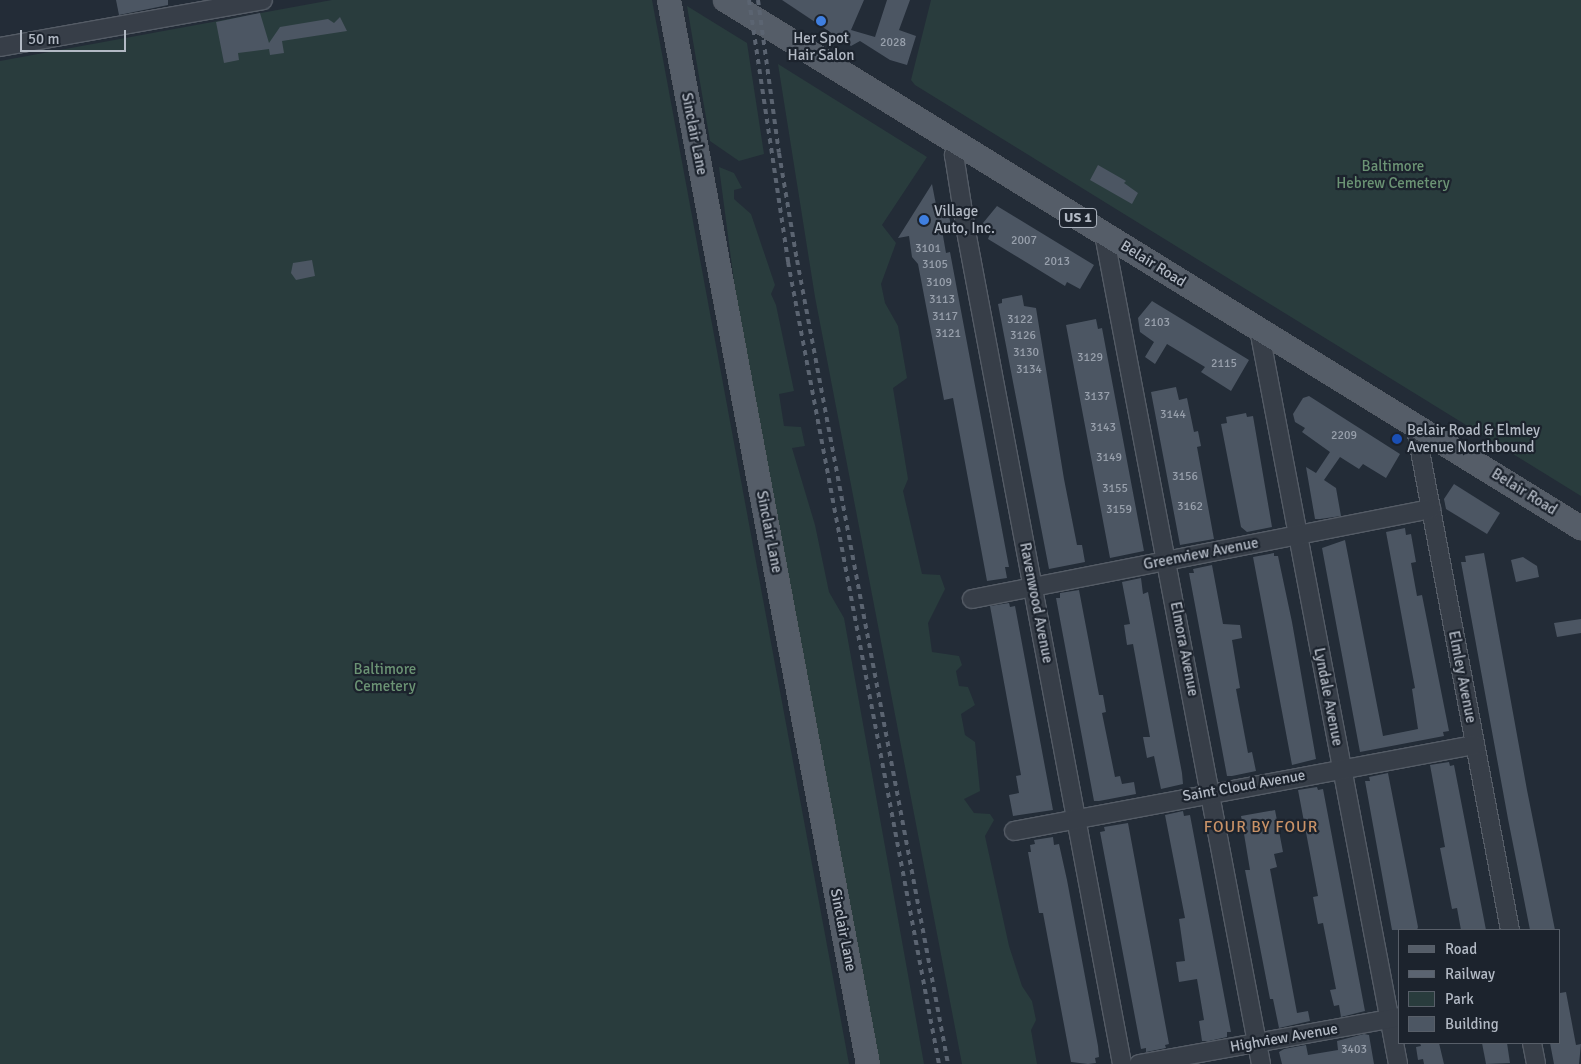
<!DOCTYPE html>
<html>
<head>
<meta charset="utf-8">
<style>
  body { margin:0 }
  #map { position:relative; width:1581px; height:1064px; overflow:hidden; background:#232c37; font-family:Signika,sans-serif }
  div>[style] { position:absolute }
  [style*='--x'] { left:calc(var(--x)*1px); top:calc(var(--y)*1px); width:calc(var(--w)*1px); rotate:calc(var(--a)*1deg) }
  .green>* { inset:0; background:#293c3d }
  .building>* { inset:0; background:#4c5663 }
  .roads { filter:drop-shadow(1px 0 #555c66) drop-shadow(-1px 0 #555c66) drop-shadow(0 1px #555c66) drop-shadow(0 -1px #555c66) }
  .minor>* { height:18px; margin:-9px; padding:0 9px; transform-origin:9px; border-radius:9px; background:#373e48 }
  .major>* { height:22px; margin:-11px; padding:0 11px; transform-origin:11px; border-radius:11px; background:#555d68 }
  .rail>* { height:4px; margin-top:-2px; transform-origin:0; background:repeating-linear-gradient(90deg,#5b6471 0 5px,transparent 0 10px) }
  .dots>* { width:14px; height:14px; translate:-50% -50%; box-sizing:border-box; border:2px solid #1c232d; border-radius:50% }
  span { translate:-50% -50%; white-space:nowrap; text-align:center; line-height:1.15; -webkit-text-stroke:4.5px #1c232d; paint-order:stroke }
  .number-label { font-size:12px; color:#98a0ac }
  .number-label span { -webkit-text-stroke-width:0 }
  .shield-label span { padding:1px 4px; background:#1c232d; border:1px solid; border-radius:4px; -webkit-text-stroke-width:0 }
  .shield-label { font-size:14px; color:#b2b9c4; font-weight:700 }
  .poi-label { font-size:15px; color:#b2b9c4 }
  .left { translate:0 -50%; text-align:left }
  .street-label { font-size:15px; color:#b2b9c4 }
  .park-label { font-size:15px; color:#6b9374 }
  .neighbourhood-label { font-size:16px; color:#c99267; letter-spacing:1px }
  .legend { position:absolute; left:1398px; top:929px; width:162px; height:115px; box-sizing:border-box; background:#1c232d; border:1px solid #585f69; margin:0; padding:6px 9px; list-style:none; font-size:15px; color:#b2b9c4 }
  .legend li { display:flex; align-items:center; gap:10px; height:25px }
  .legend b { width:25px; border:1px solid #585f69 }
  .scale { position:absolute; left:20px; top:30px; width:106px; height:22px; box-sizing:border-box; border:2px solid #b2b9c4; border-top:0; padding-left:6px; font-size:15px; line-height:18px; white-space:nowrap; color:#b2b9c4; -webkit-text-stroke:4px #1c232d; paint-order:stroke }
</style>
</head>
<body>
<div id="map">
  <div class="green">
    <div style="clip-path:polygon(332px 0,652px 0,849px 1064px,0 1064px,0 61px)"></div>
    <div style="clip-path:polygon(931px 0,1581px 0,1581px 496px,915px 85px,911px 80px)"></div>
    <div style="clip-path:polygon(687px 6px,747px 43px,764px 154px,739px 161px,710px 141px)"></div>
    <div style="clip-path:polygon(778px 64px,927px 157px,882px 225px,896px 243px,881px 284px,885px 303px,898px 326px,907px 378px,893px 388px,908px 479px,903px 491px,922px 574px,940px 575px,945px 589px,928px 623px,932px 652px,959px 656px,962px 665px,956px 671px,959px 686px,968px 687px,975px 705px,961px 714px,965px 735px,975px 742px,980px 791px,964px 799px,974px 813px,990px 814px,994px 820px,985px 836px,1009px 946px,1022px 986px,1032px 1001px,1036px 1020px,1031px 1030px,1037px 1064px,962px 1064px,815px 297px)"></div>
    <div style="clip-path:polygon(719px 167px,734px 173px,742px 188px,734px 190px,734px 199px,751px 214px,775px 285px,771px 294px,776px 305px,794px 391px,779px 394px,784px 426px,801px 427px,805px 446px,792px 448px,815px 525px,829px 592px,844px 618px,924px 1064px,880px 1064px,738px 312px)"></div>
  </div>
  <div class="building">
    <div style="clip-path:polygon(116px 0,168px 0,168px 5px,119px 15px)"></div>
    <div style="clip-path:polygon(782px 0,864px 0,851px 30px,875px 37px,887px 0,910px 0,899px 30px,916px 36px,907px 65px,890px 60px,860px 41px,851px 46px)"></div>
    <div style="clip-path:polygon(260px 13px,269px 43px,280px 27px,328px 19px,334px 23px,340px 17px,347px 31px,282px 41px,284px 53px,270px 55px,269px 49px,238px 53px,239px 60px,224px 63px,216px 22px)"></div>
    <div style="clip-path:polygon(1098px 165px,1126px 181px,1124px 183px,1138px 193px,1132px 204px,1090px 180px)"></div>
    <div style="clip-path:polygon(932px 184px,937px 210px,948px 209px,951px 227px,942px 230px,946px 253px,950px 252px,1009px 567px,1005px 567px,1007px 578px,987px 581px,953px 398px,944px 400px,918px 264px,912px 257px,909px 236px,898px 238px)"></div>
    <div style="clip-path:polygon(997px 206px,1094px 265px,1080px 289px,1067px 282px,1065px 286px,988px 239px,990px 234px,984px 231px,983px 223px)"></div>
    <div style="clip-path:polygon(312px 260px,315px 276px,296px 280px,291px 273px,293px 263px)"></div>
    <div style="clip-path:polygon(1022px 295px,1024px 306px,1036px 308px,1064px 479px,1077px 545px,1082px 545px,1085px 562px,1049px 569px,998px 304px,1002px 303px,1002px 299px)"></div>
    <div style="clip-path:polygon(1152px 301px,1249px 360px,1231px 391px,1201px 372px,1205px 367px,1167px 344px,1155px 364px,1145px 357px,1154px 342px,1140px 332px,1138px 318px)"></div>
    <div style="clip-path:polygon(1096px 319px,1098px 329px,1102px 328px,1144px 551px,1110px 558px,1066px 325px)"></div>
    <div style="clip-path:polygon(1176px 387px,1179px 400px,1187px 398px,1194px 432px,1198px 431px,1201px 446px,1197px 447px,1214px 539px,1180px 545px,1151px 392px)"></div>
    <div style="clip-path:polygon(1309px 396px,1400px 454px,1386px 478px,1363px 464px,1359px 469px,1340px 457px,1324px 480px,1336px 488px,1341px 516px,1320px 519px,1315px 519px,1306px 467px,1316px 473px,1330px 452px,1302px 432px,1305px 428px,1295px 422px,1293px 414px,1303px 398px)"></div>
    <div style="clip-path:polygon(1246px 413px,1247px 417px,1253px 416px,1272px 527px,1247px 532px,1241px 527px,1221px 424px,1227px 423px,1226px 417px)"></div>
    <div style="clip-path:polygon(1454px 484px,1500px 513px,1487px 534px,1446px 509px,1444px 499px)"></div>
    <div style="clip-path:polygon(1405px 528px,1406px 535px,1411px 534px,1416px 562px,1411px 563px,1417px 596px,1422px 595px,1449px 731px,1443px 732px,1444px 736px,1360px 752px,1322px 548px,1345px 540px,1383px 736px,1418px 729px,1412px 689px,1415px 688px,1386px 532px)"></div>
    <div style="clip-path:polygon(1274px 553px,1274px 556px,1278px 556px,1292px 622px,1316px 759px,1292px 765px,1253px 557px)"></div>
    <div style="clip-path:polygon(1484px 553px,1527px 790px,1555px 930px,1530px 930px,1508px 819px,1461px 562px,1466px 562px,1465px 556px)"></div>
    <div style="clip-path:polygon(1523px 557px,1537px 566px,1539px 577px,1516px 582px,1511px 560px)"></div>
    <div style="clip-path:polygon(1212px 565px,1223px 624px,1240px 625px,1242px 638px,1232px 640px,1240px 688px,1236px 689px,1248px 753px,1252px 752px,1256px 771px,1232px 776px,1227px 776px,1189px 573px,1194px 573px,1193px 569px)"></div>
    <div style="clip-path:polygon(1141px 578px,1143px 594px,1148px 592px,1182px 773px,1183px 784px,1161px 789px,1154px 756px,1147px 758px,1143px 737px,1150px 737px,1133px 644px,1127px 645px,1124px 625px,1130px 624px,1122px 582px)"></div>
    <div style="clip-path:polygon(1079px 590px,1099px 695px,1103px 695px,1106px 712px,1102px 713px,1115px 777px,1120px 776px,1122px 784px,1134px 782px,1136px 794px,1099px 801px,1094px 801px,1056px 598px,1060px 598px,1060px 593px)"></div>
    <div style="clip-path:polygon(1009px 603px,1010px 607px,1015px 606px,1053px 810px,1013px 816px,1009px 795px,1019px 793px,1016px 776px,1021px 775px,990px 606px)"></div>
    <div style="clip-path:polygon(1581px 619px,1581px 633px,1557px 637px,1554px 623px)"></div>
    <div style="clip-path:polygon(1449px 762px,1450px 766px,1454px 765px,1486px 930px,1461px 930px,1457px 908px,1452px 909px,1440px 848px,1445px 847px,1430px 765px)"></div>
    <div style="clip-path:polygon(1388px 773px,1418px 927px,1417px 930px,1392px 930px,1365px 781px,1370px 781px,1369px 777px)"></div>
    <div style="clip-path:polygon(1317px 787px,1318px 790px,1323px 789px,1365px 1011px,1341px 1017px,1339px 1005px,1334px 1006px,1330px 990px,1336px 989px,1323px 923px,1318px 924px,1313px 897px,1318px 896px,1298px 790px)"></div>
    <div style="clip-path:polygon(1275px 810px,1283px 852px,1274px 854px,1277px 867px,1270px 869px,1297px 1013px,1308px 1011px,1310px 1021px,1279px 1028px,1273px 999px,1270px 999px,1245px 870px,1250px 870px,1241px 816px)"></div>
    <div style="clip-path:polygon(1183px 811px,1184px 816px,1190px 815px,1231px 1032px,1227px 1032px,1227px 1037px,1209px 1041px,1202px 1041px,1199px 1021px,1204px 1020px,1197px 979px,1179px 982px,1176px 962px,1185px 961px,1179px 919px,1185px 918px,1165px 815px)"></div>
    <div style="clip-path:polygon(1128px 823px,1169px 1044px,1165px 1045px,1166px 1048px,1146px 1052px,1146px 1048px,1141px 1049px,1100px 832px,1105px 831px,1104px 827px)"></div>
    <div style="clip-path:polygon(1053px 837px,1054px 845px,1059px 844px,1067px 880px,1098px 1046px,1099px 1057px,1095px 1058px,1096px 1063px,1088px 1064px,1071px 1062px,1043px 913px,1039px 913px,1028px 852px,1031px 852px,1030px 845px,1035px 844px,1034px 840px)"></div>
    <div style="clip-path:polygon(1566px 992px,1576px 1045px,1581px 1044px,1579px 1064px,1554px 1064px,1550px 1043px,1560px 1043px,1560px 993px)"></div>
    <div style="clip-path:polygon(1364px 1034px,1369px 1035px,1374px 1064px,1282px 1064px,1279px 1052px,1284px 1049px,1306px 1045px,1308px 1055px,1338px 1050px,1337px 1041px)"></div>
    <div style="clip-path:polygon(1420px 1043px,1439px 1043px,1444px 1064px,1424px 1064px,1423px 1059px,1418px 1060px,1416px 1047px,1421px 1046px)"></div>
    <div style="clip-path:polygon(1482px 1043px,1507px 1043px,1510px 1063px,1486px 1064px)"></div>
  </div>
  <div class="roads">
    <div class="minor">
      <div style="--x:0;--y:47;--w:267;--a:-10.1"></div>
      <div style="--x:960;--y:144;--w:13;--a:119"></div>
      <div style="--x:954;--y:155;--w:77;--a:81"></div>
      <div style="--x:966;--y:231;--w:847;--a:79.39"></div>
      <div style="--x:1104;--y:234;--w:845;--a:79.29"></div>
      <div style="--x:1259;--y:329;--w:748;--a:79.29"></div>
      <div style="--x:1415;--y:424;--w:515;--a:79.37"></div>
      <div style="--x:972;--y:599;--w:468;--a:-11.1"></div>
      <div style="--x:1014;--y:831;--w:469;--a:-10.6"></div>
      <div style="--x:1532;--y:1043;--w:21;--a:79"></div>
      <div style="--x:1139;--y:1064;--w:264;--a:-10.2"></div>
    </div>
    <div class="major">
      <div style="--x:669;--y:0;--w:1082;--a:79.41"></div>
      <div style="--x:725;--y:0;--w:1006;--a:31.67"></div>
    </div>
  </div>
  <div class="rail">
    <div style="--x:749;--y:0;--w:265;--a:81.5"></div>
    <div style="--x:788;--y:262;--w:816;--a:79.34"></div>
    <div style="--x:758;--y:0;--w:154;--a:82.2"></div>
    <div style="--x:779;--y:153;--w:109;--a:80.5"></div>
    <div style="--x:797;--y:260;--w:818;--a:79.36"></div>
  </div>
  <div class="dots">
    <div style="left:821px;top:21px;background:#3f7fe0"></div>
    <div style="left:924px;top:220px;background:#3f7fe0"></div>
    <div style="left:1397px;top:439px;background:#1a4fb4"></div>
  </div>
  <div class="number-label">
    <span style="left:893px;top:43px">2028</span>
    <span style="left:1024px;top:241px">2007</span>
    <span style="left:928px;top:249px">3101</span>
    <span style="left:1057px;top:262px">2013</span>
    <span style="left:935px;top:265px">3105</span>
    <span style="left:939px;top:283px">3109</span>
    <span style="left:942px;top:300px">3113</span>
    <span style="left:945px;top:317px">3117</span>
    <span style="left:1020px;top:320px">3122</span>
    <span style="left:1157px;top:323px">2103</span>
    <span style="left:948px;top:334px">3121</span>
    <span style="left:1023px;top:336px">3126</span>
    <span style="left:1026px;top:353px">3130</span>
    <span style="left:1090px;top:358px">3129</span>
    <span style="left:1224px;top:364px">2115</span>
    <span style="left:1029px;top:370px">3134</span>
    <span style="left:1097px;top:397px">3137</span>
    <span style="left:1173px;top:415px">3144</span>
    <span style="left:1103px;top:428px">3143</span>
    <span style="left:1344px;top:436px">2209</span>
    <span style="left:1109px;top:458px">3149</span>
    <span style="left:1185px;top:477px">3156</span>
    <span style="left:1115px;top:489px">3155</span>
    <span style="left:1190px;top:507px">3162</span>
    <span style="left:1119px;top:510px">3159</span>
    <span style="left:1354px;top:1050px">3403</span>
  </div>
  <div class="shield-label">
    <span style="left:1078px;top:218px">US 1</span>
  </div>
  <div class="poi-label">
    <span style="left:821px;top:47px">Her Spot<br>Hair Salon</span>
    <span class="left" style="left:934px;top:220px">Village<br>Auto, Inc.</span>
    <span class="left" style="left:1407px;top:439px">Belair Road &amp; Elmley<br>Avenue Northbound</span>
  </div>
  <div class="street-label">
    <span style="left:694px;top:134px;rotate:79deg">Sinclair Lane</span>
    <span style="left:1153px;top:264px;rotate:32deg">Belair Road</span>
    <span style="left:1524px;top:492px;rotate:32deg">Belair Road</span>
    <span style="left:769px;top:532px;rotate:79deg">Sinclair Lane</span>
    <span style="left:1201px;top:554px;rotate:-11deg">Greenview Avenue</span>
    <span style="left:1036px;top:603px;rotate:79deg">Ravenwood Avenue</span>
    <span style="left:1184px;top:649px;rotate:79deg">Elmora Avenue</span>
    <span style="left:1462px;top:677px;rotate:79deg">Elmley Avenue</span>
    <span style="left:1328px;top:697px;rotate:79deg">Lyndale Avenue</span>
    <span style="left:1244px;top:786px;rotate:-10deg">Saint Cloud Avenue</span>
    <span style="left:843px;top:930px;rotate:79deg">Sinclair Lane</span>
    <span style="left:1284px;top:1038px;rotate:-10deg">Highview Avenue</span>
  </div>
  <div class="park-label">
    <span style="left:1393px;top:175px">Baltimore<br>Hebrew Cemetery</span>
    <span style="left:385px;top:678px">Baltimore<br>Cemetery</span>
  </div>
  <div class="neighbourhood-label">
    <span style="left:1261px;top:827px">FOUR BY FOUR</span>
  </div>
  <ul class="legend">
  <li><b style="height:6px;background:#555d68"></b>Road</li>
  <li><b style="height:6px;background:#5b6471"></b>Railway</li>
  <li><b style="height:14px;background:#293c3d"></b>Park</li>
  <li><b style="height:14px;background:#4c5663"></b>Building</li>
  </ul>
  <div class="scale">50 m</div>
</div>
</body>
</html>
